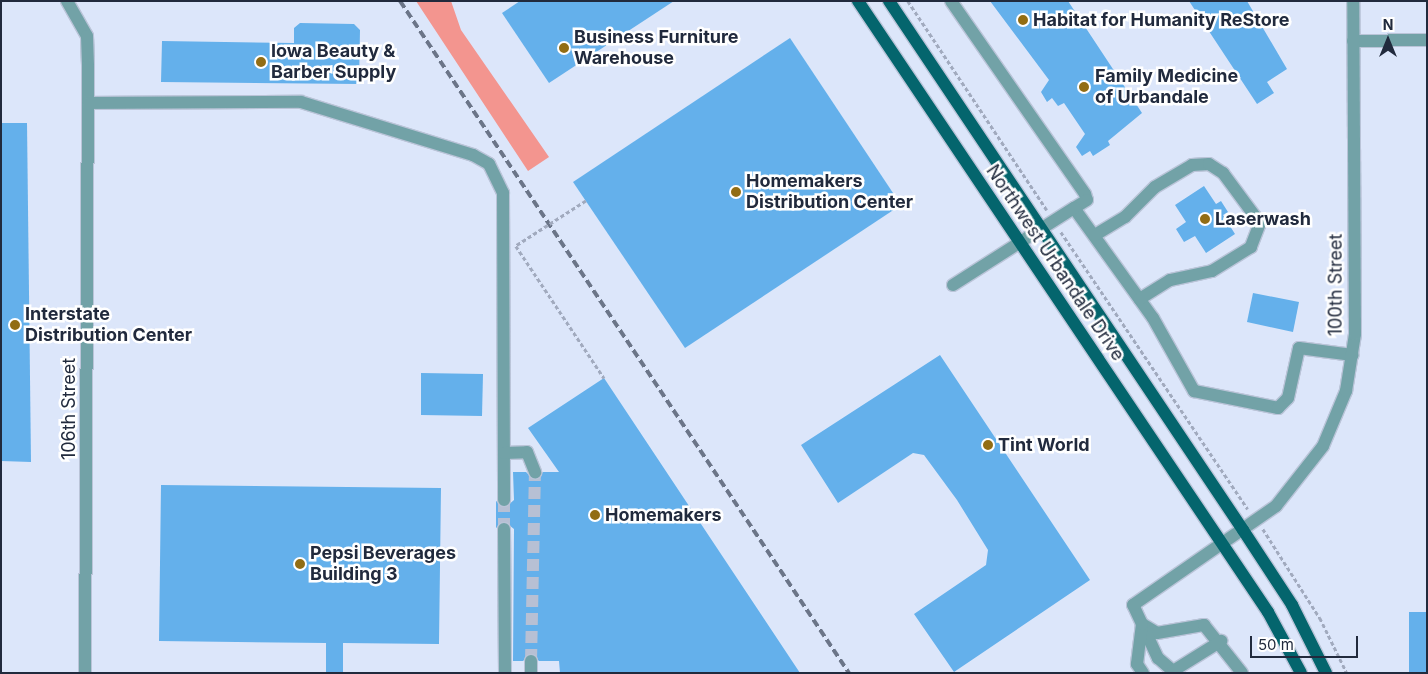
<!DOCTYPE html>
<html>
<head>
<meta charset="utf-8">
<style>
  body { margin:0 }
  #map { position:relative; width:1428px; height:674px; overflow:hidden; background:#dce6fa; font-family:Inter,sans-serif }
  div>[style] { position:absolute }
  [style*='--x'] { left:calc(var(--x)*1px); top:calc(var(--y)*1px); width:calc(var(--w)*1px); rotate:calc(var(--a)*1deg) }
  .forest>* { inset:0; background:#f3958f }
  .building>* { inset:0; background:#64b0eb }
  .minor-tunnel>* { height:12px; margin-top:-6px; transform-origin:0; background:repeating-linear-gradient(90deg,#b7c0d4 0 12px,transparent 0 18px) }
  .path>* { height:2.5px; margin-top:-1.25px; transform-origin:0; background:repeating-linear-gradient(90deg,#a1aabe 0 4px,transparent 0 6.5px) }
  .roads { filter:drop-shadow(1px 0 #bac4d8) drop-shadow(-1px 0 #bac4d8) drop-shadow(0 1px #bac4d8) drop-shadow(0 -1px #bac4d8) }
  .minor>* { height:12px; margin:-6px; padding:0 6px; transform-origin:6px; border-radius:6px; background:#72a2a7 }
  .major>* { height:12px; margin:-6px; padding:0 6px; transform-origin:6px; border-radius:6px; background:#04656d }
  .rail>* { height:4px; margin-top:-2px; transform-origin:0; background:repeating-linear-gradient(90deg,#6b7588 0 8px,transparent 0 12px) }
  .path-bridge>* { height:2.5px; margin-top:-1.25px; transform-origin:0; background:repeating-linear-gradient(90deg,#a1aabe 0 4px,transparent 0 6.5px) }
  .dots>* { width:14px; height:14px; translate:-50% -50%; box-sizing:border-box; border:2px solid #fff; border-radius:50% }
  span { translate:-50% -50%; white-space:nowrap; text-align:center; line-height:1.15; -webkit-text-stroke:5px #fff; paint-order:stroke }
  .poi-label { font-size:18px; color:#212a3d; font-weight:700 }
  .left { translate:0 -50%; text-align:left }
  .street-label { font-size:18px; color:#212a3d }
  .frame { position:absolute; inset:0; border:2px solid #212a3d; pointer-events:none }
  .north { position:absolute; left:1363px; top:15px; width:50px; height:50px; -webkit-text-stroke:4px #fff; paint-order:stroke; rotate:0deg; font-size:14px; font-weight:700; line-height:20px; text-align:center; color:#212a3d }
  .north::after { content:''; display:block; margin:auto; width:18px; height:22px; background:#212a3d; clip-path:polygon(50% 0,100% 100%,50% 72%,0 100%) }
  .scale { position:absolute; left:1250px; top:636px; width:108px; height:22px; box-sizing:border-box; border:2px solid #212a3d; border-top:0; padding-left:6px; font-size:15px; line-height:18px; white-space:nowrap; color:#212a3d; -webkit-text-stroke:4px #fff; paint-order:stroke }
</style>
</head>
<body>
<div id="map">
  <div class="forest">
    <div style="clip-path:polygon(416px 1px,451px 1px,461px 30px,549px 157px,528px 171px)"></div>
  </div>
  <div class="building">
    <div style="clip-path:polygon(520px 1px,674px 1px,549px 83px,502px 13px)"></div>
    <div style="clip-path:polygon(990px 1px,1068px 1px,1142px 113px,1108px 141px,1110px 145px,1093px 156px,1090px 151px,1082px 156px,1076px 147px,1085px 134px,1064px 103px,1058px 106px,1052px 98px,1047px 102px,1041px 92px,1049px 80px)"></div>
    <div style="clip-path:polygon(1189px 1px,1247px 1px,1287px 69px,1267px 82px,1274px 93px,1257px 104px)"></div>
    <div style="clip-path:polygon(300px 23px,354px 24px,360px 30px,359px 84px,161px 82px,162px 41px,294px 43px,294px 28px)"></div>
    <div style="clip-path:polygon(790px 38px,901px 205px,685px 348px,573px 182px)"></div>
    <div style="clip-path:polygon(1px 123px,27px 123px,31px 462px,1px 461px)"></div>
    <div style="clip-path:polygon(1204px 186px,1216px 204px,1221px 201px,1228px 212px,1223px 215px,1235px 234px,1206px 253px,1195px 236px,1184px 242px,1176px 229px,1186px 222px,1175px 205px)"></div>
    <div style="clip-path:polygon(1253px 293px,1299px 302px,1293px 332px,1247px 322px)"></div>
    <div style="clip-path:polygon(940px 355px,1090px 580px,954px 672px,914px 614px,986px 565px,988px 550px,957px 500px,924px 455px,913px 453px,838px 503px,801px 445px)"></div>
    <div style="clip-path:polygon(421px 373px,483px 374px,482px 416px,421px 415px)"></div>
    <div style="clip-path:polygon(604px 378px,800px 673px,560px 673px,559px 661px,539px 661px,531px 653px,523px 661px,513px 661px,514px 529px,504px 521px,496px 528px,496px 501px,505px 508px,514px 500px,513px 472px,526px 472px,534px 480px,543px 472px,559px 472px,528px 428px)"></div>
    <div style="clip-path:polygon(161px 485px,441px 488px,439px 644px,343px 643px,343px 673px,326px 673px,326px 643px,159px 641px)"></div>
    <div style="clip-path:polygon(1409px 612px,1427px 612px,1427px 673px,1409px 673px)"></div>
  </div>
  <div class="minor-tunnel">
    <div style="--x:504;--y:500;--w:29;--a:90"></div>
    <div style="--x:531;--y:661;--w:189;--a:-88.8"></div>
  </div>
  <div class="path">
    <div style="--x:908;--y:1;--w:251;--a:56.4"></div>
    <div style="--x:1061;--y:232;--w:334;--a:56"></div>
    <div style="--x:1263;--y:529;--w:106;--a:57.4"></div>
    <div style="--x:1320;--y:618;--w:61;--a:63.9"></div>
  </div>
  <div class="roads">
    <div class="minor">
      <div style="--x:67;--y:1;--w:40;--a:60.3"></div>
      <div style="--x:87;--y:36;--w:29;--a:88"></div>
      <div style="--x:88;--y:65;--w:608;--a:90.28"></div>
      <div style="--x:951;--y:1;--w:235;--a:55.2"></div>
      <div style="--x:1085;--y:194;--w:6;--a:72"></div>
      <div style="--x:1087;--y:200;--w:15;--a:148"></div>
      <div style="--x:1074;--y:208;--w:135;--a:54.3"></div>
      <div style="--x:1153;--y:318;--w:84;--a:60.7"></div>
      <div style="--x:1194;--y:391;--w:86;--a:11.4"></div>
      <div style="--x:1278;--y:408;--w:14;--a:-45"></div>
      <div style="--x:1288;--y:398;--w:51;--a:-77.6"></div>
      <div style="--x:1299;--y:348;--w:54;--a:7.4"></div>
      <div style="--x:1353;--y:41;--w:74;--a:-0.8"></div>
      <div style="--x:88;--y:103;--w:213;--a:-0.3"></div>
      <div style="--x:301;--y:102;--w:180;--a:17.1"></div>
      <div style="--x:473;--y:155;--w:18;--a:29"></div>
      <div style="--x:489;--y:164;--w:32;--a:64"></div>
      <div style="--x:503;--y:193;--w:307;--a:89.8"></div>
      <div style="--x:1095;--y:235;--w:35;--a:-31"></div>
      <div style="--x:1125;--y:217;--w:42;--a:-45"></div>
      <div style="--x:1155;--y:187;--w:43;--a:-30.7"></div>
      <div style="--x:1192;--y:165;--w:17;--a:-3"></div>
      <div style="--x:1209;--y:164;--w:17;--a:33"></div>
      <div style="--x:1223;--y:173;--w:62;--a:53.5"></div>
      <div style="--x:1260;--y:223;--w:26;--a:111"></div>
      <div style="--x:1251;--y:247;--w:46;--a:148.4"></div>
      <div style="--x:1212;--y:271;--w:43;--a:167.9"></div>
      <div style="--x:1170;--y:280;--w:36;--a:148"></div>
      <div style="--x:953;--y:285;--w:143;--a:-32.5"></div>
      <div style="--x:504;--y:453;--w:23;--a:-2"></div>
      <div style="--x:527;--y:452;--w:22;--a:68"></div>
      <div style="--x:504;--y:529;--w:144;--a:89.6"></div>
      <div style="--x:1142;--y:624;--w:17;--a:31"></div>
      <div style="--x:1157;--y:633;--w:48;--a:-9.7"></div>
      <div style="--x:1204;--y:625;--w:61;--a:51.6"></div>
      <div style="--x:1142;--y:624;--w:38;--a:65"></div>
      <div style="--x:1158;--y:658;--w:20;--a:41"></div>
      <div style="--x:1173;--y:671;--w:57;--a:-32"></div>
      <div style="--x:531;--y:673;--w:12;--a:-90"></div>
      <div style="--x:1143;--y:673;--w:11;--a:-124"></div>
      <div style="--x:1137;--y:664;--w:40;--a:-82.9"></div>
      <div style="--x:1142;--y:624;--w:21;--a:-115"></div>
      <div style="--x:1133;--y:605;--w:174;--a:-34.7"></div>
      <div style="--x:1276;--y:506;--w:76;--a:-51.9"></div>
      <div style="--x:1323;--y:446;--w:60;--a:-67.3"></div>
      <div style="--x:1346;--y:391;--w:58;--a:-81"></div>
      <div style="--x:1355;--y:334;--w:333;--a:-90.3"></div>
    </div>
    <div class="major">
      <div style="--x:858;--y:1;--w:736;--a:56.14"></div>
      <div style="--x:1268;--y:612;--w:69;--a:61.6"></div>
      <div style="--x:889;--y:1;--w:637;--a:56.21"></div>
      <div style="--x:1243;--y:530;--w:90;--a:56.8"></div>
      <div style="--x:1292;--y:605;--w:76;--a:63.4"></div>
    </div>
  </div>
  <div class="rail">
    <div style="--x:400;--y:1;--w:808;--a:56.25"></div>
  </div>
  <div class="path-bridge">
    <div style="--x:586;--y:201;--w:83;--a:147.3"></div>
    <div style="--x:516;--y:246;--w:159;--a:56.3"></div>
  </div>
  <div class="dots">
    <div style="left:1023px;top:20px;background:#926d14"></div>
    <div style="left:564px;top:48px;background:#926d14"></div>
    <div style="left:261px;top:62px;background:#926d14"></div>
    <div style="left:1084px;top:87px;background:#926d14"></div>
    <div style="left:736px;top:192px;background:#926d14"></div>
    <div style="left:1205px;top:219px;background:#926d14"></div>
    <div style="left:15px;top:325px;background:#926d14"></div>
    <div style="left:988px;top:445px;background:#926d14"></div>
    <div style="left:595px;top:515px;background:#926d14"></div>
    <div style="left:300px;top:564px;background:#926d14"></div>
  </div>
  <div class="poi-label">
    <span class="left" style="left:1033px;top:20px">Habitat for Humanity ReStore</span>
    <span class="left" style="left:574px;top:48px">Business Furniture<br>Warehouse</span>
    <span class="left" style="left:271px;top:62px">Iowa Beauty &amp;<br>Barber Supply</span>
    <span class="left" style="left:1095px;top:87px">Family Medicine<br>of Urbandale</span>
    <span class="left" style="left:746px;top:192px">Homemakers<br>Distribution Center</span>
    <span class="left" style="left:1215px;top:219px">Laserwash</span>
    <span class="left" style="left:25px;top:325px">Interstate<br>Distribution Center</span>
    <span class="left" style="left:998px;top:445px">Tint World</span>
    <span class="left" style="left:605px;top:515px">Homemakers</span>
    <span class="left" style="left:310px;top:564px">Pepsi Beverages<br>Building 3</span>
  </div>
  <div class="street-label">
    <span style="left:1055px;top:263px;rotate:56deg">Northwest Urbandale Drive</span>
    <span style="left:1336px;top:285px;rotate:-90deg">100th Street</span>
    <span style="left:69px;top:409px;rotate:-90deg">106th Street</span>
  </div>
  <div class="frame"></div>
  <div class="north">N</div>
  <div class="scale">50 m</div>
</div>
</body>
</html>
